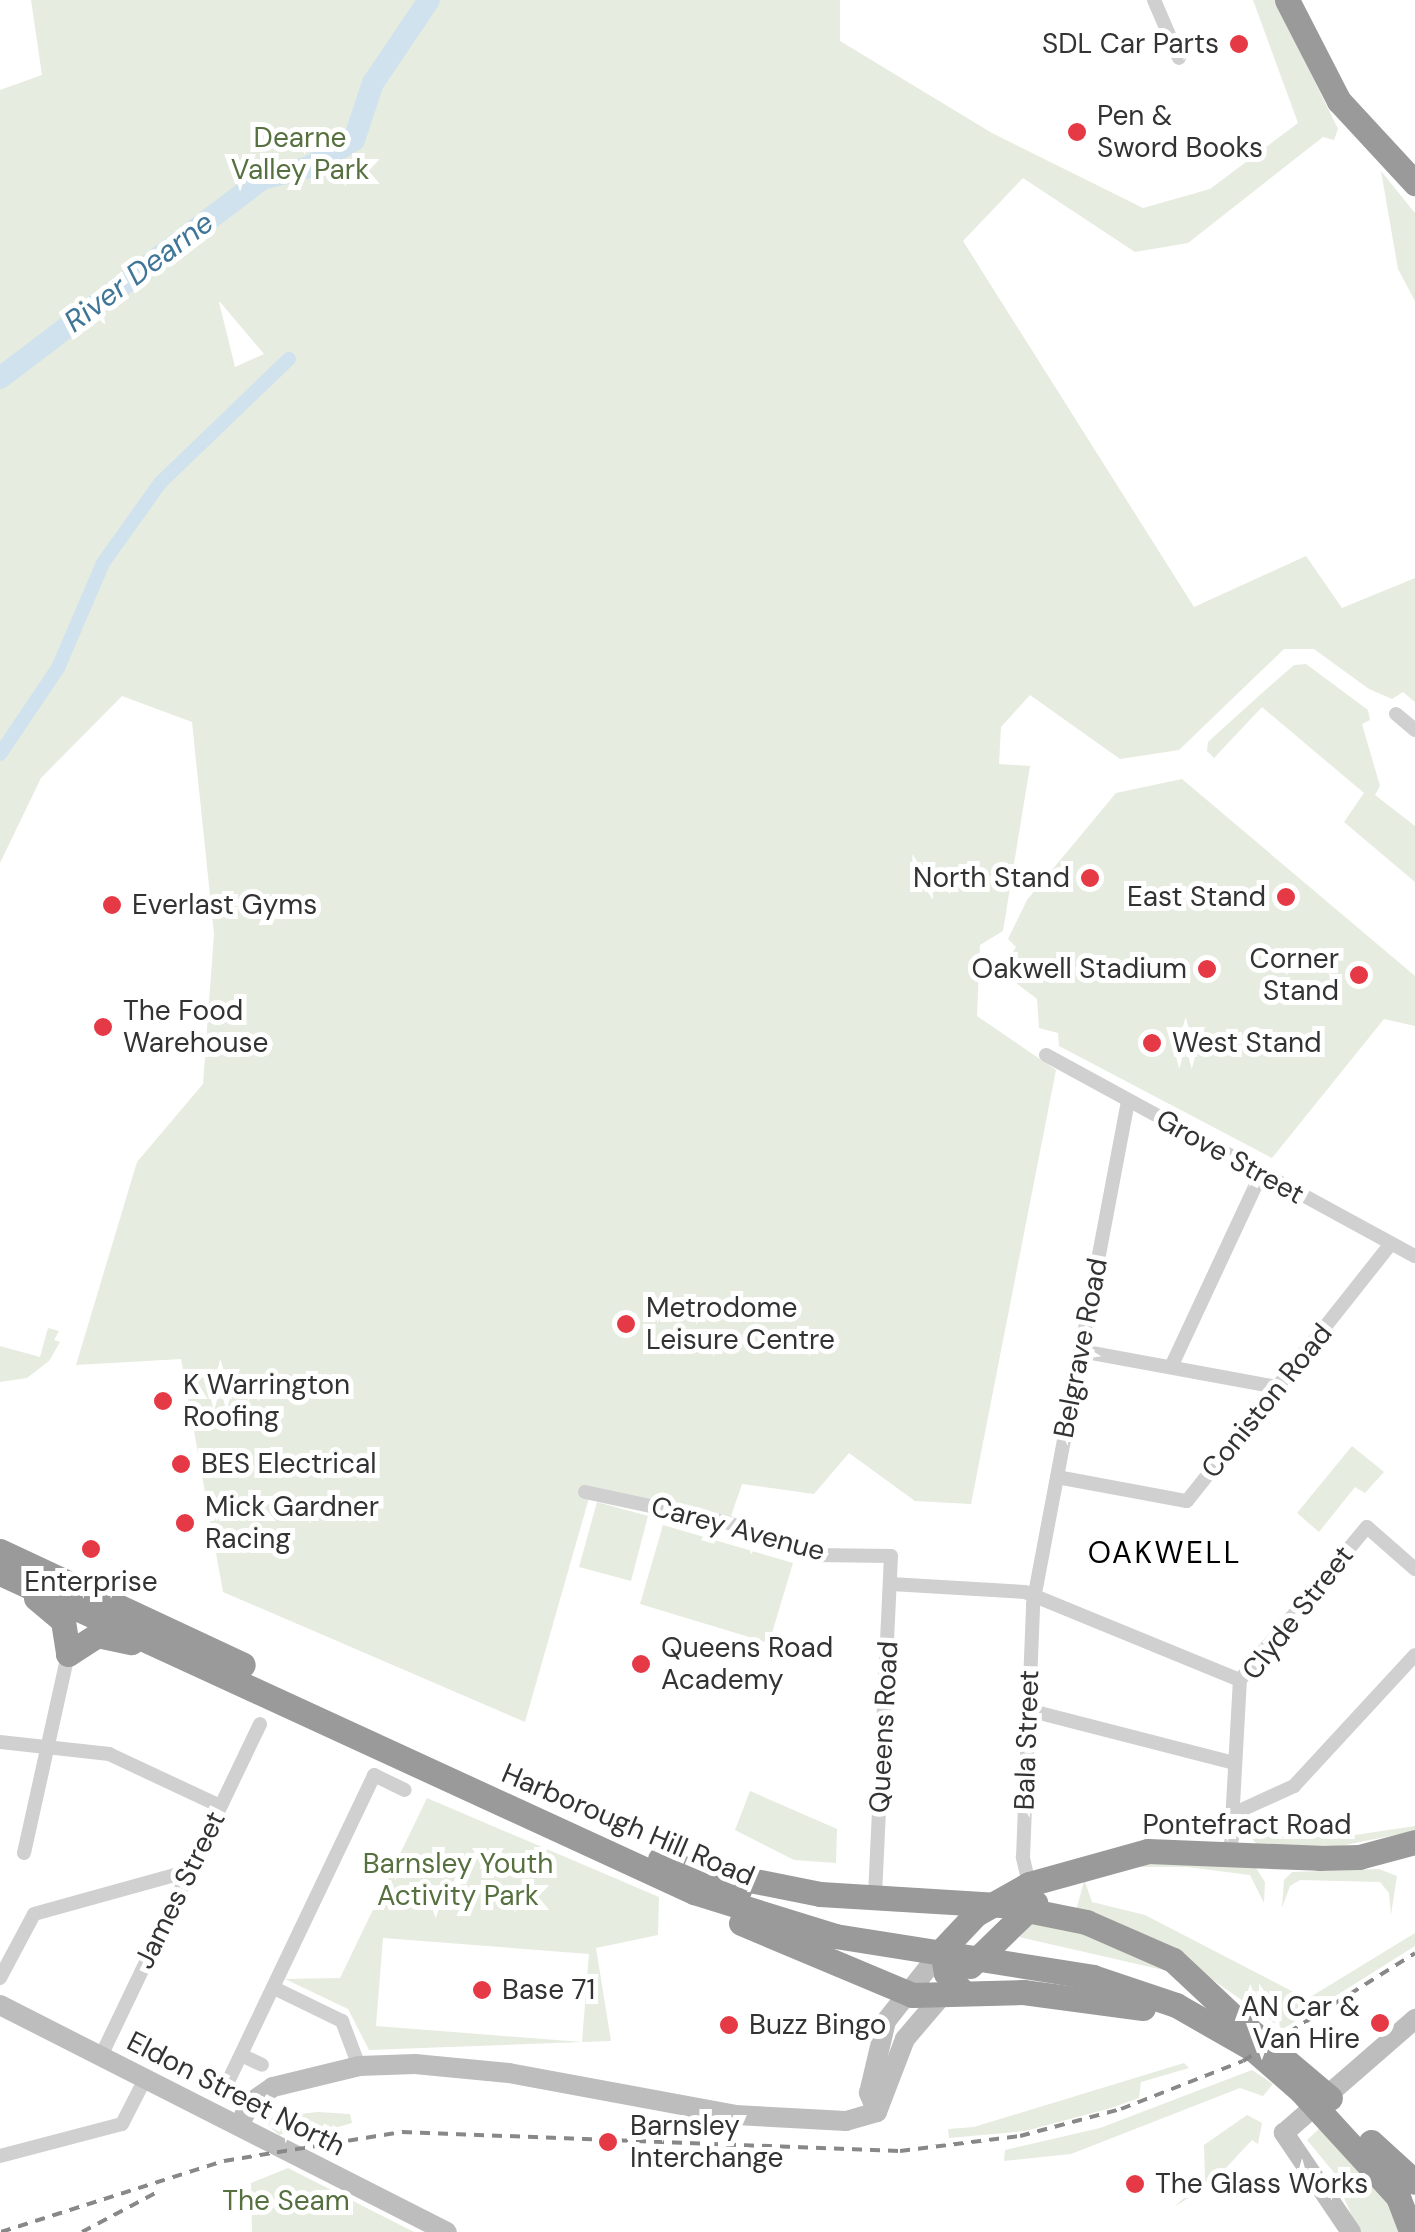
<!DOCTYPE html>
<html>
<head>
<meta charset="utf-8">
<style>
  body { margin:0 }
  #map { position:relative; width:1415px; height:2232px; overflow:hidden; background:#fff; font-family:"DM Sans",sans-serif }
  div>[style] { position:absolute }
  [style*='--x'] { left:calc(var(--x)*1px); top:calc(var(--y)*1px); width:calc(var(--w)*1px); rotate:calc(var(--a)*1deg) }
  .green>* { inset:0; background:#e6ecdf }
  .canal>* { height:14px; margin:-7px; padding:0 7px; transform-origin:7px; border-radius:7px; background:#cfe2ee }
  .river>* { height:22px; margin:-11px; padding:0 11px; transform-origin:11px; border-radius:11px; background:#cfe2ee }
  .street>* { height:14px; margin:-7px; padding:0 7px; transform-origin:7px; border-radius:7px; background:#d0d0d0 }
  .secondary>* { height:20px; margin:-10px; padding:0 10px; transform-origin:10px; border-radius:10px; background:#bdbdbd }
  .highway>* { height:25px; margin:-12.5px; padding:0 12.5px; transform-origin:12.5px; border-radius:12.5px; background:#9a9a9a }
  .rail>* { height:4px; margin-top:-2px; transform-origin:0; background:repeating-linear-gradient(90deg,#888 0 10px,transparent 0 18px) }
  .dots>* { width:28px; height:28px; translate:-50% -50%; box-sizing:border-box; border:5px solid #fff; border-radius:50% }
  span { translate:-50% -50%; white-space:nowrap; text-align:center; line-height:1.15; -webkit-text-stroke:10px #fff; paint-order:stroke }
  .poi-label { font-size:28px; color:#333 }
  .right { translate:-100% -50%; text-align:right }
  .left { translate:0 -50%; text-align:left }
  .park-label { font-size:28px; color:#56703f }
  .street-label { font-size:28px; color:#333 }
  .water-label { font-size:30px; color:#3f7597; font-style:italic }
  .neighbourhood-label { font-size:30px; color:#000; letter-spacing:2.5px }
</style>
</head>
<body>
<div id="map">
  <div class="green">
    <div style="clip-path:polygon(evenodd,31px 0,840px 0,840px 41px,992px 133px,1143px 208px,1210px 189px,1298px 123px,1253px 0,1275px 0,1338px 129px,1334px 140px,1323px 137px,1188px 243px,1135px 252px,1023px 178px,963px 241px,1194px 607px,1306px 556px,1342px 608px,1415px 578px,1415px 702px,1403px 692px,1392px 699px,1369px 689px,1314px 649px,1284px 649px,1179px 750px,1120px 759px,1030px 695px,1001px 727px,999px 764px,1030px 766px,1003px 931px,980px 945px,977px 1016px,1056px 1070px,971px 1504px,915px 1501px,849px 1453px,814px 1494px,742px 1484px,730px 1519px,589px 1498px,525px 1722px,223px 1592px,181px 1359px,76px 1365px,137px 1162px,203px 1084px,214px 934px,192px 722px,122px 696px,41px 778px,0 863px,0 90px,42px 75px,31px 0,219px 302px,220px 302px,264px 354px,235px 367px,219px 302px)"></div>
    <div style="clip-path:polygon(1381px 171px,1415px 213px,1415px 301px,1398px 269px)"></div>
    <div style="clip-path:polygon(1306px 664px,1368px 710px,1370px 720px,1362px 724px,1380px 786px,1375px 795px,1415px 826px,1415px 882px,1344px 822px,1364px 793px,1262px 707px,1214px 758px,1207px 751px,1208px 742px,1262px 693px,1294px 665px)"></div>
    <div style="clip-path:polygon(1182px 779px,1415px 976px,1415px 1026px,1384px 1019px,1272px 1158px,1059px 1046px,1058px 1033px,1039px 1028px,1037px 999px,1007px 976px,1006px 963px,1016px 947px,1008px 939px,1027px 900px,1116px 793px)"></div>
    <div style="clip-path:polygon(48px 1328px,59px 1331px,54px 1340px,60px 1342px,49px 1361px,27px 1378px,0 1382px,0 1346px,40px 1357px)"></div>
    <div style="clip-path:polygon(1352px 1446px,1384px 1472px,1365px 1493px,1355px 1487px,1319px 1532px,1297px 1513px)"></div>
    <div style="clip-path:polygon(597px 1502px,648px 1516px,631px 1581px,579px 1567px)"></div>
    <div style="clip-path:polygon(663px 1525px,793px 1563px,769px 1643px,640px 1604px)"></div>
    <div style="clip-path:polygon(750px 1791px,837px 1829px,836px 1863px,794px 1860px,735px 1830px)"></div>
    <div style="clip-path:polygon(evenodd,427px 1798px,659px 1897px,658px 1935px,596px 1948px,611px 2041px,369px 2050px,348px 2009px,285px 1979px,340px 1978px,427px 1798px,383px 1938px,589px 1954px,582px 2042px,376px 2026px,383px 1938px)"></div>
    <div style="clip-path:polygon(1261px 1814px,1264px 1836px,1342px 1837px,1415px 1826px,1415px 1831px,1330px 1848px,1257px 1844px,1242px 1829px)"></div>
    <div style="clip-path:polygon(1165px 1862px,1256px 1868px,1265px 1882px,1264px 1903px,1250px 1875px,1187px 1867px,1133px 1867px,1085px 1882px,1092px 1902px,1145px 1915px,1307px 1999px,1415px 1933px,1415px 1946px,1283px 2029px,1166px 1947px,1076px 1911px,1084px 1881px,1130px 1866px)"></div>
    <div style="clip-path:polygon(1379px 1869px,1397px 1876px,1391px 1915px,1389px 1893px,1380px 1882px,1300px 1880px,1290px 1886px,1282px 1908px,1284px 1880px,1292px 1872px)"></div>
    <div style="clip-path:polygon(1035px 1919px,1092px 1933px,1172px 1972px,1019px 1937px)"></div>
    <div style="clip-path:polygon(1184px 2063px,1189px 2068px,1141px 2082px,1139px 2098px,1111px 2108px,1025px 2131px,949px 2138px,948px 2129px,974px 2127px)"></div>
    <div style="clip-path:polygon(1252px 2070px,1273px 2084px,1263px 2096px,1240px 2088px,1071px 2154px,1004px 2161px,1005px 2150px,1100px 2128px)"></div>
    <div style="clip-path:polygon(318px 2112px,350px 2114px,352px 2123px,301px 2138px,291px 2131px,279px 2135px,260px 2118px)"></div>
    <div style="clip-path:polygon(1247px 2115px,1262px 2123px,1258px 2144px,1252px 2140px,1211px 2184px,1174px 2207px,1205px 2179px,1204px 2145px)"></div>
    <div style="clip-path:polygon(1320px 2128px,1393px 2209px,1400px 2232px,1359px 2232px,1344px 2198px,1345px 2186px,1307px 2140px)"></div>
    <div style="clip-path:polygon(288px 2168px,414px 2232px,252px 2232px,251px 2183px)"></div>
  </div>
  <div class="canal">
    <div style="--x:0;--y:754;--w:104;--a:-56"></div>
    <div style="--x:58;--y:668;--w:114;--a:-66.8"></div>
    <div style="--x:103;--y:563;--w:98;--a:-54.5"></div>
    <div style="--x:160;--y:483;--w:179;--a:-43.9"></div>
  </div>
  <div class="river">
    <div style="--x:0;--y:378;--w:329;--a:-37.2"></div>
    <div style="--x:262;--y:179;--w:49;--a:-14.3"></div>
    <div style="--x:309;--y:167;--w:52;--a:-31"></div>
    <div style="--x:354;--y:140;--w:60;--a:-71.6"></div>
    <div style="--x:373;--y:83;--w:100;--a:-56"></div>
  </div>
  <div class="street">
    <div style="--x:1154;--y:0;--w:63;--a:66.7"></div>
    <div style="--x:1396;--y:714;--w:25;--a:40"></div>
    <div style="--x:1046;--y:1055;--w:420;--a:28.6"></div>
    <div style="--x:1081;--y:1351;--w:199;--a:10.4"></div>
    <div style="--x:1171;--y:1367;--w:213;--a:-65"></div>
    <div style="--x:1057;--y:1477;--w:132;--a:10.5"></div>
    <div style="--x:1187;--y:1501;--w:328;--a:-51.6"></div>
    <div style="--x:585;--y:1492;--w:147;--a:12.1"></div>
    <div style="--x:729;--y:1523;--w:90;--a:20.9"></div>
    <div style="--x:813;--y:1555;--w:78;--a:0.7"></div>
    <div style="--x:891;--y:1556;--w:342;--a:92.7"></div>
    <div style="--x:891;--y:1584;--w:134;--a:3.4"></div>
    <div style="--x:1025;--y:1592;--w:232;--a:22.3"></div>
    <div style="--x:1028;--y:1710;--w:214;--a:14.4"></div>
    <div style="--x:0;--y:1742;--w:110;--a:6.3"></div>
    <div style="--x:109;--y:1754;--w:123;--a:25.1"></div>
    <div style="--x:1232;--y:1822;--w:142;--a:-86.8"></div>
    <div style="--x:1240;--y:1680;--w:18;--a:-52"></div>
    <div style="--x:1251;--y:1666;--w:181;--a:-50.2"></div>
    <div style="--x:1367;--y:1527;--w:64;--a:41.2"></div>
    <div style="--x:24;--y:1853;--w:204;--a:-77.5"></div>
    <div style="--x:1229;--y:1853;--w:42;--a:-79"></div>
    <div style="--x:1237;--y:1812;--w:63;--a:-24.5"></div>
    <div style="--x:1294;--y:1786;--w:178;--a:-47.3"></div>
    <div style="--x:1036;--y:1885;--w:7;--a:-172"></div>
    <div style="--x:1029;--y:1884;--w:28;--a:-103"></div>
    <div style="--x:1023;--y:1857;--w:253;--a:-87.7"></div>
    <div style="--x:1033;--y:1604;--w:512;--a:-79.3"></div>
    <div style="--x:0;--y:1978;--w:72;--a:-62"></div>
    <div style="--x:34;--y:1914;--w:161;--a:-15.5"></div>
    <div style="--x:274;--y:1988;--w:76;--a:25.9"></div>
    <div style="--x:342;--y:2021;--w:48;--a:69.3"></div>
    <div style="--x:241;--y:2055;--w:23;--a:25"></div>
    <div style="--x:101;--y:2056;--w:368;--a:-64.4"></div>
    <div style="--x:224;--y:2090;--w:349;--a:-64.5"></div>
    <div style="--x:374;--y:1775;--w:34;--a:26"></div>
    <div style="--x:0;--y:2156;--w:126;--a:-14.7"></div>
    <div style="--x:122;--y:2124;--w:51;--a:-62.9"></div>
  </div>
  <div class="secondary">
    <div style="--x:0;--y:2005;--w:501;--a:26.92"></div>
    <div style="--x:877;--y:2112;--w:21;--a:-113"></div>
    <div style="--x:869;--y:2093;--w:74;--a:-76.7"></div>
    <div style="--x:886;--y:2021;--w:90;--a:-51.7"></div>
    <div style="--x:877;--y:2112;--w:78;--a:-69"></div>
    <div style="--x:905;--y:2039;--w:52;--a:-49.6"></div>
    <div style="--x:239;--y:2126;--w:25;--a:-64"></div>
    <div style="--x:250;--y:2103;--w:28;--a:-35"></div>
    <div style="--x:273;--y:2087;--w:89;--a:-13.7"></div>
    <div style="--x:359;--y:2066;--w:56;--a:-2"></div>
    <div style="--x:415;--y:2064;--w:94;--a:5.5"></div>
    <div style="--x:509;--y:2073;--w:230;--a:10.5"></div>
    <div style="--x:735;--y:2115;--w:111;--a:3.1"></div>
    <div style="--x:846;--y:2121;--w:32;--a:-16"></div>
    <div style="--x:1351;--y:2232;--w:120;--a:-124.1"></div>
    <div style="--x:1284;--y:2133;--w:174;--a:-41"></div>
  </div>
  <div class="highway">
    <div style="--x:1287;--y:0;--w:114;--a:62.8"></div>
    <div style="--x:1339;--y:101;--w:112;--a:47.2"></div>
    <div style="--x:0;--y:1551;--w:268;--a:25.1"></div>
    <div style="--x:0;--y:1573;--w:764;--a:24.69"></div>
    <div style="--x:694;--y:1892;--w:148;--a:17.3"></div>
    <div style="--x:835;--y:1936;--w:261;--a:9"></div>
    <div style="--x:1093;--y:1977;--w:88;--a:18.6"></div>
    <div style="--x:1176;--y:2005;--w:89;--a:29.7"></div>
    <div style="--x:1253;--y:2049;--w:64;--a:41.2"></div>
    <div style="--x:1301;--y:2091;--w:144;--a:47.5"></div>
    <div style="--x:1398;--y:2197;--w:36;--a:69"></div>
    <div style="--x:36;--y:1598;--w:35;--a:40"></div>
    <div style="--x:63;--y:1621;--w:33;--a:81"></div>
    <div style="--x:68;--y:1654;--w:35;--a:-33"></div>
    <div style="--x:97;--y:1635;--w:35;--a:12"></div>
    <div style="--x:660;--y:1859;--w:85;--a:21.4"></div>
    <div style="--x:725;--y:1875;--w:97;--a:11.3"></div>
    <div style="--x:820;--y:1894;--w:182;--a:3.5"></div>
    <div style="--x:1002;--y:1905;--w:86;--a:11.4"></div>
    <div style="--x:1086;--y:1922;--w:95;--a:23.6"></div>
    <div style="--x:1173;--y:1960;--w:85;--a:43.1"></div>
    <div style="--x:741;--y:1923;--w:186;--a:22.8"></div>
    <div style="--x:912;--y:1995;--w:111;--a:-1.5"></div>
    <div style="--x:1023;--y:1992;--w:121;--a:7.6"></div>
    <div style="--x:970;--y:1966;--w:91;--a:-44.1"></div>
    <div style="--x:962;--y:1991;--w:24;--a:-132"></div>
    <div style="--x:946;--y:1973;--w:23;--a:-100"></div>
    <div style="--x:942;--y:1950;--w:50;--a:-46.6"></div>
    <div style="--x:976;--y:1914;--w:61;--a:-29.5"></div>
    <div style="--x:1029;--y:1884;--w:123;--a:-15.5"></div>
    <div style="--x:1148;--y:1851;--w:171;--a:2.3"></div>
    <div style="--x:1319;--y:1858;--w:40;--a:-1.4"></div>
    <div style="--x:1359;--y:1857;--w:58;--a:-15"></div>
    <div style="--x:1239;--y:2021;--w:119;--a:40.2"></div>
    <div style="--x:1371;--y:2142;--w:59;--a:42.3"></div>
  </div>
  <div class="rail">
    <div style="--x:1;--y:2232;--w:234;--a:-17.7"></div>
    <div style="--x:224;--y:2161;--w:180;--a:-9.3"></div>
    <div style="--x:402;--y:2132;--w:498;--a:2.2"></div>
    <div style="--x:900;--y:2151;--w:121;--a:-7.1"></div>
    <div style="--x:1020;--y:2136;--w:105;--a:-15"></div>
    <div style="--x:1121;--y:2109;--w:131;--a:-21.5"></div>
    <div style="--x:1243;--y:2061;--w:203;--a:-32.1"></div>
    <div style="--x:82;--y:2232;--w:89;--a:-28"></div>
  </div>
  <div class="dots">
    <div style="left:1239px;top:44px;background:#e63946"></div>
    <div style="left:1077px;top:132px;background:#e63946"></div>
    <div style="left:1090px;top:878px;background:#e63946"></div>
    <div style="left:1286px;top:897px;background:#e63946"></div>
    <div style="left:112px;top:905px;background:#e63946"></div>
    <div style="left:1207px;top:969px;background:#e63946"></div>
    <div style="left:1359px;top:975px;background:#e63946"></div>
    <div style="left:103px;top:1027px;background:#e63946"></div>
    <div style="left:1152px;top:1043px;background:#e63946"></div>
    <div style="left:626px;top:1324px;background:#e63946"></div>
    <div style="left:163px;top:1401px;background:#e63946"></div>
    <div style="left:181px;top:1464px;background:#e63946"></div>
    <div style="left:185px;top:1523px;background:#e63946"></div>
    <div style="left:91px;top:1549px;background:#e63946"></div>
    <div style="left:641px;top:1664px;background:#e63946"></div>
    <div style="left:482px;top:1990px;background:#e63946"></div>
    <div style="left:1380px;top:2023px;background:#e63946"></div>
    <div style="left:729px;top:2025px;background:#e63946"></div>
    <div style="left:608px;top:2142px;background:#e63946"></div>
    <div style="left:1135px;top:2184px;background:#e63946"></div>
  </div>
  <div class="poi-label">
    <span class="right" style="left:1219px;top:44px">SDL Car Parts</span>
    <span class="left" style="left:1097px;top:132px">Pen &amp;<br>Sword Books</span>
    <span class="right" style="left:1070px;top:878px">North Stand</span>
    <span class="right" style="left:1266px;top:897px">East Stand</span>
    <span class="left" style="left:132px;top:905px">Everlast Gyms</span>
    <span class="right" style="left:1339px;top:975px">Corner<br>Stand</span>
    <span class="right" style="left:1187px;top:969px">Oakwell Stadium</span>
    <span class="left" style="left:123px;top:1027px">The Food<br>Warehouse</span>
    <span class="left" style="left:1172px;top:1043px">West Stand</span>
    <span class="left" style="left:646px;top:1324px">Metrodome<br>Leisure Centre</span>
    <span class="left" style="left:183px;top:1401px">K Warrington<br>Roofing</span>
    <span class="left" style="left:201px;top:1464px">BES Electrical</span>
    <span class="left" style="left:205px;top:1523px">Mick Gardner<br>Racing</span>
    <span style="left:91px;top:1582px">Enterprise</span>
    <span class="left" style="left:661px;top:1664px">Queens Road<br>Academy</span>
    <span class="left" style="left:502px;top:1990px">Base 71</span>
    <span class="right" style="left:1360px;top:2023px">AN Car &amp;<br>Van Hire</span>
    <span class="left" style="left:749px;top:2025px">Buzz Bingo</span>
    <span class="left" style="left:630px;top:2142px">Barnsley<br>Interchange</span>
    <span class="left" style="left:1155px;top:2184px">The Glass Works</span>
  </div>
  <div class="park-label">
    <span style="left:300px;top:154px">Dearne<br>Valley Park</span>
    <span style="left:458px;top:1880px">Barnsley Youth<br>Activity Park</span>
    <span style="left:286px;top:2201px">The Seam</span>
  </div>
  <div class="street-label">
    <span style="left:1230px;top:1157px;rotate:29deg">Grove Street</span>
    <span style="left:1081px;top:1348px;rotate:-79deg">Belgrave Road</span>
    <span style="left:1267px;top:1401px;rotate:-51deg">Coniston Road</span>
    <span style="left:738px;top:1529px;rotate:15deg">Carey Avenue</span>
    <span style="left:1298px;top:1613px;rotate:-52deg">Clyde Street</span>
    <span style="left:884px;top:1727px;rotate:-87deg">Queens Road</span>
    <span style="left:1027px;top:1740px;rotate:-88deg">Bala Street</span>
    <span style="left:628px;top:1825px;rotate:23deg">Harborough Hill Road</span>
    <span style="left:1247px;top:1825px">Pontefract Road</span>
    <span style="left:180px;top:1890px;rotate:-64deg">James Street</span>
    <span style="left:236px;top:2094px;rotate:27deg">Eldon Street North</span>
  </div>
  <div class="water-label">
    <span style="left:139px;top:272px;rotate:-37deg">River Dearne</span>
  </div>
  <div class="neighbourhood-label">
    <span style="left:1165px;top:1553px">OAKWELL</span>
  </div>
</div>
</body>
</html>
